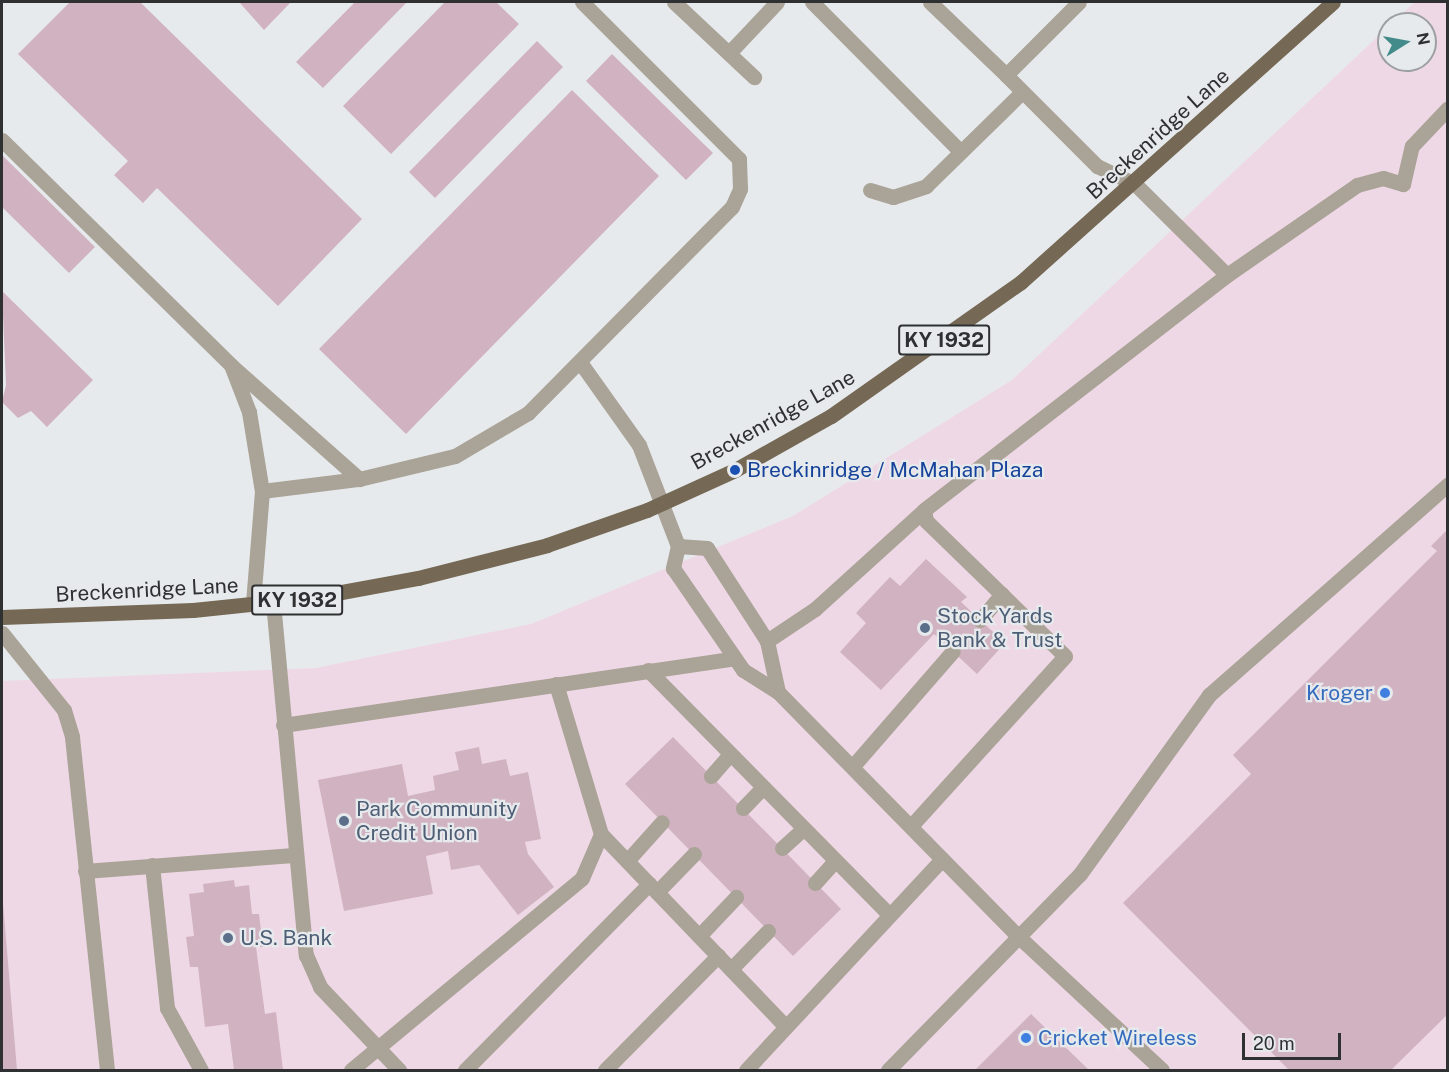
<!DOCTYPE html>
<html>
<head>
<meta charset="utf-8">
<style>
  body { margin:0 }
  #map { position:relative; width:1449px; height:1072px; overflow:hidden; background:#e7eaed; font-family:"Public Sans",sans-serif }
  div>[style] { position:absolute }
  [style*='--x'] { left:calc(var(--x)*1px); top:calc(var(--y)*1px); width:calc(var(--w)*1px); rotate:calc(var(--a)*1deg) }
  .commercial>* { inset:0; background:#efd8e5 }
  .building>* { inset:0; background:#d0b2c1 }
  .lane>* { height:15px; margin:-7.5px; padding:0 7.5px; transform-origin:7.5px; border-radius:7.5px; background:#aaa397 }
  .street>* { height:15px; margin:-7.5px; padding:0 7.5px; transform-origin:7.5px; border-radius:7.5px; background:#aaa397 }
  .primary>* { height:15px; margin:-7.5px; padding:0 7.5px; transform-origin:7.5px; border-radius:7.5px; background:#756854 }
  .dots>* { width:16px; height:16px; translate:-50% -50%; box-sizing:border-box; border:3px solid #e7eaed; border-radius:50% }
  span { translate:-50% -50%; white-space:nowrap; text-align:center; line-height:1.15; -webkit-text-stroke:4.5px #e7eaed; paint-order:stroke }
  .shield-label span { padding:2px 4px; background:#e7eaed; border:2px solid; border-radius:4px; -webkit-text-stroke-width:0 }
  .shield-label { font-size:20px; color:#2f3031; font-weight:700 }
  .street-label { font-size:21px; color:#2f3031 }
  .transit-label { font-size:21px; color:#164399 }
  .left { translate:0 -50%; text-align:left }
  .service-label { font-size:21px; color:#4e5e75 }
  .shop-label { font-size:21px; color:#366cbe }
  .right { translate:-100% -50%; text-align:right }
  .frame { position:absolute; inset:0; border:3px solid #2f3031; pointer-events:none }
  .north { position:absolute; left:1377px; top:12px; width:60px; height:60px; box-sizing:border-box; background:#e7eaed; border:2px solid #9da0a2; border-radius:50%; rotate:79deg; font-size:16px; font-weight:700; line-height:24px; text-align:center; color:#2f3031 }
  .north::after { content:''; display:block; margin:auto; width:21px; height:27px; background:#438b8a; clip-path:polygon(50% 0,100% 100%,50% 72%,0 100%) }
  .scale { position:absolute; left:1242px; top:1033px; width:99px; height:27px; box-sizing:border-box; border:3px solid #2f3031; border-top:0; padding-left:8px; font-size:18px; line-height:21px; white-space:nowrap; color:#2f3031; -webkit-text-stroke:4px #e7eaed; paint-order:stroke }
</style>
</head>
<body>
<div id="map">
  <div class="commercial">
    <div style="clip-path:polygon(1415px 2px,1447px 2px,1447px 1070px,2px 1070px,2px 681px,316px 668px,531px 624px,793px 516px,1012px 380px,1389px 26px,1389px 60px,1425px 60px,1425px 24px,1391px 24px)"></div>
  </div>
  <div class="building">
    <div style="clip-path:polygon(70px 2px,140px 2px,362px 219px,278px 306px,157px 188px,143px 203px,114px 175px,128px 161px,18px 54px)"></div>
    <div style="clip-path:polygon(239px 2px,291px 2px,264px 30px)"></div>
    <div style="clip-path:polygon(355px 2px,407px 2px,323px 88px,296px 62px)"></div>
    <div style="clip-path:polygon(445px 2px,496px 2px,519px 24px,391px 154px,343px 106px)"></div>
    <div style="clip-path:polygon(537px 41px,563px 67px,435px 198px,409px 172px)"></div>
    <div style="clip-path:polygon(612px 54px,713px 153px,686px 180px,586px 81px)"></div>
    <div style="clip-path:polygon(572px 90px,659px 176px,406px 434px,319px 349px)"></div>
    <div style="clip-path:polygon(2px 155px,95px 247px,69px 273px,2px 207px)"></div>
    <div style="clip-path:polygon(2px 291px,93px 380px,47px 427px,31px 411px,18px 418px,2px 402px,6px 385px)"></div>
    <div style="clip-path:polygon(1448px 529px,1448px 1014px,1391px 1070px,1289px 1070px,1123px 903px,1251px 774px,1233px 755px,1437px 551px,1431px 546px)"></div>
    <div style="clip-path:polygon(926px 559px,967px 597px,961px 602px,1005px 643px,977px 674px,934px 634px,881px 690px,840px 652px,866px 623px,856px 613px,890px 577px,900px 586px)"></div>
    <div style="clip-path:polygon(673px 737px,841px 909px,793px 956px,625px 784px)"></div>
    <div style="clip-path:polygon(479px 747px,482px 764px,506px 759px,510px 776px,528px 772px,541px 839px,525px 842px,528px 854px,554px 887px,518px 915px,479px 865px,451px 870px,448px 851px,426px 856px,433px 894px,344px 911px,318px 780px,402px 764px,408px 796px,435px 790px,433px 776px,459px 770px,455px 752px)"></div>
    <div style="clip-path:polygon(234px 880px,235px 887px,249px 885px,252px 914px,259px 914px,263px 947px,256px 947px,265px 1014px,276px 1012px,283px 1070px,234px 1070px,228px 1024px,205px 1027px,198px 967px,190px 967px,186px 937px,194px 936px,189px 894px,204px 892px,203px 884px)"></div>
    <div style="clip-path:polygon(2px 903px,3px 903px,17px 1070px,2px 1070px)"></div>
    <div style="clip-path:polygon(1031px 1014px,1089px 1070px,975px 1070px)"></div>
  </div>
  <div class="lane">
    <div style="--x:674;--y:2;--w:110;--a:43.2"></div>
    <div style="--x:812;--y:2;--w:211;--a:45.2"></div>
    <div style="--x:729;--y:53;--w:70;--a:-46.7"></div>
    <div style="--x:2;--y:140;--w:321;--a:44.5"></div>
    <div style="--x:231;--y:365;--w:50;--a:69"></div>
    <div style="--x:249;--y:412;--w:80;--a:80.7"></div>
    <div style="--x:262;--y:491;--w:113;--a:94.6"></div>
    <div style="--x:1135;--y:184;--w:129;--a:44.7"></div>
    <div style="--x:870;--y:190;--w:24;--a:17"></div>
    <div style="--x:893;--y:197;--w:35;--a:-18"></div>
    <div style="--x:926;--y:186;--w:134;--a:-44.4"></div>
    <div style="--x:580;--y:362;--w:102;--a:54.6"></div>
    <div style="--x:639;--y:445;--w:108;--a:68.9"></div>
    <div style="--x:678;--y:546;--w:23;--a:103"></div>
    <div style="--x:673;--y:568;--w:124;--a:55.5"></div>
    <div style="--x:743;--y:670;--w:41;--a:32.2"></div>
    <div style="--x:778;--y:692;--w:345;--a:45.5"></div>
    <div style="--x:1020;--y:938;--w:194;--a:42.9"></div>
    <div style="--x:233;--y:367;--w:169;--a:41.6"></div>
    <div style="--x:262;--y:491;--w:98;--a:-7.1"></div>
    <div style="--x:359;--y:479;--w:99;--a:-13.5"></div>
    <div style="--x:455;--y:456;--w:85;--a:-30.5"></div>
    <div style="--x:528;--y:413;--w:290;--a:-45.3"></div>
    <div style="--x:732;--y:207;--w:20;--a:-66"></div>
    <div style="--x:740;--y:189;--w:30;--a:-92"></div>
    <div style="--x:739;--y:159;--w:222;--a:-135"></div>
    <div style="--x:678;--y:546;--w:29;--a:4"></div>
    <div style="--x:707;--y:548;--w:111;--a:57.2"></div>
    <div style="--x:767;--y:641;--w:52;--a:77.8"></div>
    <div style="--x:273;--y:602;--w:355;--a:84.7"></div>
    <div style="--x:306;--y:955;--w:35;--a:66"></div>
    <div style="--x:320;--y:987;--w:115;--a:46.4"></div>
    <div style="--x:980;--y:620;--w:34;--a:-50"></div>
    <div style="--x:2;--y:633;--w:99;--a:51.2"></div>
    <div style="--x:64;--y:710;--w:28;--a:73"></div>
    <div style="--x:72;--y:737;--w:335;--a:84"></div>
    <div style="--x:767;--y:641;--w:58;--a:-33.7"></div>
    <div style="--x:815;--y:609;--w:147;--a:-42.2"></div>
    <div style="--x:648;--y:670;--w:344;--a:45.4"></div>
    <div style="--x:556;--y:684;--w:157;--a:73.3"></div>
    <div style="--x:601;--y:834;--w:267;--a:46.2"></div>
    <div style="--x:283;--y:725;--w:456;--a:-8.4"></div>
    <div style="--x:853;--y:766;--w:152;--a:-49"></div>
    <div style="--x:711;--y:776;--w:29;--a:-49"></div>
    <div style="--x:743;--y:808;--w:29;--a:-46"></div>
    <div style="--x:911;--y:826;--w:229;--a:-47.8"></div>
    <div style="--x:1065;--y:656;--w:194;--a:-135.8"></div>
    <div style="--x:926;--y:521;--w:11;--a:-100"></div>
    <div style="--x:924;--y:510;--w:383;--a:-37.8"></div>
    <div style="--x:1227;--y:275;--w:158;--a:-34.7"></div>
    <div style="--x:1357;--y:185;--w:27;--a:-15"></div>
    <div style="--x:1383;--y:178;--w:21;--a:17"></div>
    <div style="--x:1403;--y:184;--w:39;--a:-77"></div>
    <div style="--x:1412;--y:146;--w:52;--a:-46.5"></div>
    <div style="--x:782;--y:848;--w:28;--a:-42"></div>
    <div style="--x:627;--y:861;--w:52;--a:-48.1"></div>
    <div style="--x:152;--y:865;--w:144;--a:84"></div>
    <div style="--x:167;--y:1008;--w:71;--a:61.3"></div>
    <div style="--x:85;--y:871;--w:209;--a:-4.4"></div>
    <div style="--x:815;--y:883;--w:30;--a:-48"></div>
    <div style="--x:657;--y:892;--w:53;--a:-45.8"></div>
    <div style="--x:699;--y:936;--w:54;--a:-46.5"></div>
    <div style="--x:731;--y:969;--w:53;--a:-45.8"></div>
    <div style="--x:351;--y:1070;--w:300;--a:-39.7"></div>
    <div style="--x:582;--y:878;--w:48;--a:-66.6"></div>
    <div style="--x:465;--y:1070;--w:262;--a:-45.3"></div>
    <div style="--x:605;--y:1070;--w:161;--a:-45.3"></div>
    <div style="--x:746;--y:1070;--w:288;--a:-47.1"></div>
    <div style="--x:888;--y:1070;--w:274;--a:-45.6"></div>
    <div style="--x:1080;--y:874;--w:221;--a:-54.2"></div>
    <div style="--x:1209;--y:695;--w:319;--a:-41.4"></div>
  </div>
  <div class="street">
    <div style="--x:930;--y:2;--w:105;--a:43.8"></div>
    <div style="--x:1006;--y:75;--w:103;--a:-45"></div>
    <div style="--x:1006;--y:75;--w:129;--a:45"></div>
    <div style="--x:1097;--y:166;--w:42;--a:25.3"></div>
  </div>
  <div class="primary">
    <div style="--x:2;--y:617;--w:191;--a:-2.1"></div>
    <div style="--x:193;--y:610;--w:117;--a:-5.9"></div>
    <div style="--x:309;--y:598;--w:111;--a:-10.4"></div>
    <div style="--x:418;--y:578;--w:133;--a:-14.3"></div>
    <div style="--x:547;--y:545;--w:106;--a:-19.3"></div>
    <div style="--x:647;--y:510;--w:97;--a:-24.4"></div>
    <div style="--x:735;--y:470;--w:110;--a:-29.4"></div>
    <div style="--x:831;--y:416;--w:232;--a:-35.2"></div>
    <div style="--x:1021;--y:282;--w:419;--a:-41.9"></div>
  </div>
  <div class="dots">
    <div style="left:735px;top:470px;background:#1a4fb4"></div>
    <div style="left:925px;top:628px;background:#5c6f8a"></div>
    <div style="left:1385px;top:693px;background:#3f7fe0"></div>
    <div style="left:344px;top:821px;background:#5c6f8a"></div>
    <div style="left:228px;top:938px;background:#5c6f8a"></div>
    <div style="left:1026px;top:1038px;background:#3f7fe0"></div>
  </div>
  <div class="shield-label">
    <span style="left:944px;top:340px">KY 1932</span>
    <span style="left:297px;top:600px">KY 1932</span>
  </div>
  <div class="street-label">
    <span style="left:1158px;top:134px;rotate:-42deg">Breckenridge Lane</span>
    <span style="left:773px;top:420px;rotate:-29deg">Breckenridge Lane</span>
    <span style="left:147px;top:590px;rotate:-3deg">Breckenridge Lane</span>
  </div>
  <div class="transit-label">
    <span class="left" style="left:747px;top:470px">Breckinridge / McMahan Plaza</span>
  </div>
  <div class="service-label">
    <span class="left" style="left:937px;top:628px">Stock Yards<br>Bank &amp; Trust</span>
    <span class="left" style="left:356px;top:821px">Park Community<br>Credit Union</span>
    <span class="left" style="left:240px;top:938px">U.S. Bank</span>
  </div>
  <div class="shop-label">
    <span class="right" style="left:1373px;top:693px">Kroger</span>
    <span class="left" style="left:1038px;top:1038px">Cricket Wireless</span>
  </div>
  <div class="frame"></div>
  <div class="north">N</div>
  <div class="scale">20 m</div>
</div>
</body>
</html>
